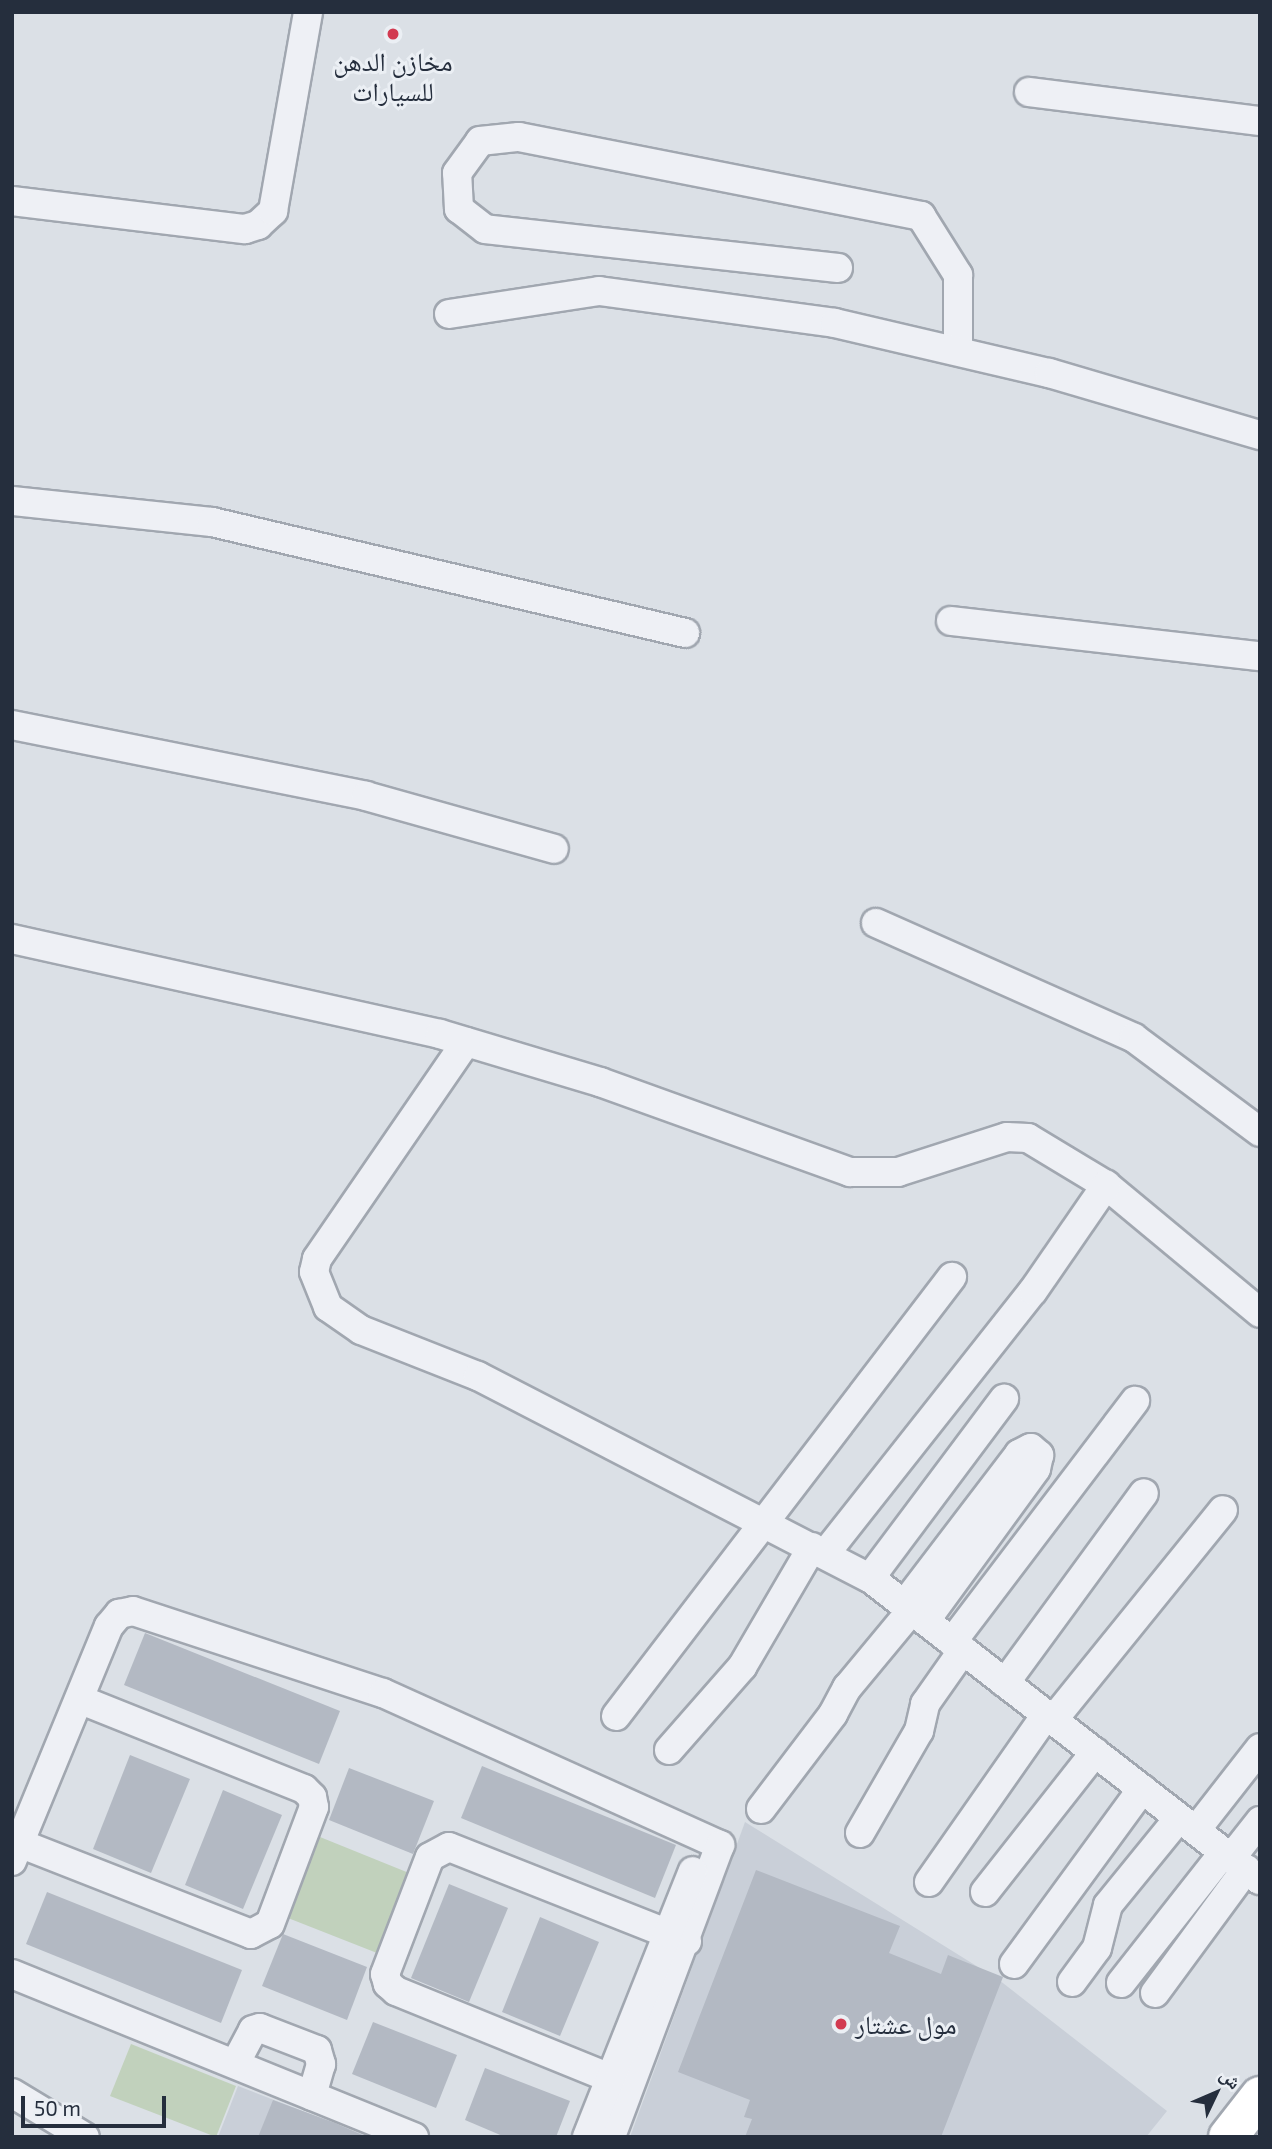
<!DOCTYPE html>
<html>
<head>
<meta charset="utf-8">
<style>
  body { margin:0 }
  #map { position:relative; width:1272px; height:2149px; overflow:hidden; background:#dbe0e6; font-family:"Exo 2","Noto Naskh Arabic",sans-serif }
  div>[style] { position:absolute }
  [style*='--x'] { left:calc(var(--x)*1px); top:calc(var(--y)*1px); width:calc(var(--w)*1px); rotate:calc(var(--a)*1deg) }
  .built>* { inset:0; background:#c9cfd8 }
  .green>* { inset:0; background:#c1d1bc }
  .building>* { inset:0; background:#b3b9c3 }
  .roads { filter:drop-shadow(2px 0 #a1a7b0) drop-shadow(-2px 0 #a1a7b0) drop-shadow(0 2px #a1a7b0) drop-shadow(0 -2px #a1a7b0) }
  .minor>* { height:28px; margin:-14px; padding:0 14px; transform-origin:14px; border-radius:14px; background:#eef0f5 }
  .highway>* { height:38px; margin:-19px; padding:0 19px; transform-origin:19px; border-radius:19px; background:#fff }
  .dots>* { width:19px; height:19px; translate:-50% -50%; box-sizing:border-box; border:4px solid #ebeff4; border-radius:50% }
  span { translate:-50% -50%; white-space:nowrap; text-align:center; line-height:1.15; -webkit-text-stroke:6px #ebeff4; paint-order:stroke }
  .poi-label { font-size:26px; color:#252e3d }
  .left { translate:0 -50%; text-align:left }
  .frame { position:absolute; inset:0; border:14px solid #252e3d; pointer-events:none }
  .north { position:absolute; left:1181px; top:2058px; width:70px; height:70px; -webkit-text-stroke:5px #ebeff4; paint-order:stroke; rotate:46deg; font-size:19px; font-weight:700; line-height:28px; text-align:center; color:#252e3d }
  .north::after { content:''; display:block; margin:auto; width:24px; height:32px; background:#252e3d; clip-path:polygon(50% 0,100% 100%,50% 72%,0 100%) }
  .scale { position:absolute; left:21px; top:2096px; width:145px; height:32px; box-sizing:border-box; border:4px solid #252e3d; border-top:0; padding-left:9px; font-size:21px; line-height:24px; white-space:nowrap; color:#252e3d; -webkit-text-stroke:5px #ebeff4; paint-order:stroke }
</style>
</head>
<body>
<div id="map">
  <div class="built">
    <div style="clip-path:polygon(745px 1822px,999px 1980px,1167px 2111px,1146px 2137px,630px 2137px)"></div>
    <div style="clip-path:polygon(238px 2086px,369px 2137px,218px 2137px)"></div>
  </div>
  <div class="green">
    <div style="clip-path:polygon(320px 1837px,409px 1873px,377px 1953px,288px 1918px)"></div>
    <div style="clip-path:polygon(131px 2044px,236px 2086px,216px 2137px,110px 2096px)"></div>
  </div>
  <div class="building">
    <div style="clip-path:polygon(145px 1633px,340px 1711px,319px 1764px,124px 1685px)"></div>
    <div style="clip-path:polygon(130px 1755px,190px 1779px,151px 1873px,93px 1849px)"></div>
    <div style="clip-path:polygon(482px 1766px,676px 1845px,655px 1898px,461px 1818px)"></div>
    <div style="clip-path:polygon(349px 1768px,434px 1801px,413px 1854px,329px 1820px)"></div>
    <div style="clip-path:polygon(223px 1790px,282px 1815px,243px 1909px,185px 1885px)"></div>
    <div style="clip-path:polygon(756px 1870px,900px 1926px,889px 1953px,941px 1974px,948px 1955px,1003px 1977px,941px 2137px,745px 2137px,752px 2119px,744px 2117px,750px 2100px,678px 2072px)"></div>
    <div style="clip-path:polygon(449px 1884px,508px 1908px,469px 2002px,411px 1978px)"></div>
    <div style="clip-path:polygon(47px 1892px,242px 1970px,221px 2023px,26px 1944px)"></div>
    <div style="clip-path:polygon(540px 1917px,599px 1942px,560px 2036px,502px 2012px)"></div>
    <div style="clip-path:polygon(283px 1934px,367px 1967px,347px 2020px,262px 1986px)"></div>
    <div style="clip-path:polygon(373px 2022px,457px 2055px,436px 2108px,352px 2074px)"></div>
    <div style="clip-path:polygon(485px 2068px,570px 2101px,556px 2137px,505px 2137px,465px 2120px)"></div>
    <div style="clip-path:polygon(273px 2100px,335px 2123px,367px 2137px,258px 2137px)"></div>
  </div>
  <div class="roads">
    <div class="minor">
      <div style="--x:1029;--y:92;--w:233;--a:7.2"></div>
      <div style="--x:12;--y:201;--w:235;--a:6.9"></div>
      <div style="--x:245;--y:229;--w:14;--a:-17"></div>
      <div style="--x:258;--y:225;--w:21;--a:-43"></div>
      <div style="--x:273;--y:211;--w:202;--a:-80"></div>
      <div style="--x:838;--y:268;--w:355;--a:-173.7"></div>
      <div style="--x:485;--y:229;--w:33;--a:-142"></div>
      <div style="--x:459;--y:209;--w:36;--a:-93"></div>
      <div style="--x:457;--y:173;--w:39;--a:-54"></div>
      <div style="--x:480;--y:141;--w:39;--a:-6"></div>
      <div style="--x:519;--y:137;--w:410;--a:11.1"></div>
      <div style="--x:921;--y:216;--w:70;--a:57.9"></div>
      <div style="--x:958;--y:275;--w:76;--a:90"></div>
      <div style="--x:449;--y:314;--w:152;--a:-8.7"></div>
      <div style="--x:599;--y:291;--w:238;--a:7.7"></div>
      <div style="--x:835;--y:323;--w:220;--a:13.2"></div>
      <div style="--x:1049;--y:373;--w:220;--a:16.4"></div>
      <div style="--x:12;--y:501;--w:201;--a:6"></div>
      <div style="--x:212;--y:522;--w:486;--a:13.2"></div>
      <div style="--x:951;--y:621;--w:311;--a:6.5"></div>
      <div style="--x:12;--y:725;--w:361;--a:11.3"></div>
      <div style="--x:366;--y:796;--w:195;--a:15.7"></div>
      <div style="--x:876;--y:923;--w:282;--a:24"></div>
      <div style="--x:1134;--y:1038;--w:157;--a:36.7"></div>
      <div style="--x:12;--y:939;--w:438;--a:12.5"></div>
      <div style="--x:440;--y:1034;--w:167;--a:16.7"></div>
      <div style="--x:600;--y:1082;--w:266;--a:19.8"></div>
      <div style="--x:850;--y:1172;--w:48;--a:0"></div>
      <div style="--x:898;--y:1172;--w:114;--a:-17.8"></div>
      <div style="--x:1007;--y:1137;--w:21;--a:3"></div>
      <div style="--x:1028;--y:1138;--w:91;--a:31.1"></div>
      <div style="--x:1106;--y:1185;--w:200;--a:39.7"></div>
      <div style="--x:466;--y:1042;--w:263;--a:124.5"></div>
      <div style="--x:317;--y:1259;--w:13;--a:103"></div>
      <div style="--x:314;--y:1272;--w:38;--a:68"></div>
      <div style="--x:328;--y:1307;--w:40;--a:34.9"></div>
      <div style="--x:361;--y:1330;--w:126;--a:21.5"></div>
      <div style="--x:478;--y:1376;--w:441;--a:27.3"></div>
      <div style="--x:870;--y:1578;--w:493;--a:37.8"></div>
      <div style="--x:825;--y:1554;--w:335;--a:-51.7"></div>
      <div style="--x:1033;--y:1291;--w:129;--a:-55.4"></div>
      <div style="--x:870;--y:1578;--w:224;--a:-53.2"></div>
      <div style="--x:904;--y:1605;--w:190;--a:-52.7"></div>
      <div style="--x:1019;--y:1454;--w:13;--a:-27"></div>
      <div style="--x:1031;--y:1448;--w:11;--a:41"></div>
      <div style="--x:1039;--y:1455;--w:14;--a:102"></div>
      <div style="--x:1036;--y:1469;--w:188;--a:126.1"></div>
      <div style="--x:952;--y:1642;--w:303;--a:-52.8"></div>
      <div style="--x:1005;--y:1683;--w:235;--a:-53.8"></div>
      <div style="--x:616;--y:1716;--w:553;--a:-52.57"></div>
      <div style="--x:1053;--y:1720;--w:270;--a:-51"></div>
      <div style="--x:669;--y:1750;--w:111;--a:-48.7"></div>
      <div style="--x:742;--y:1667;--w:139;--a:-59.7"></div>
      <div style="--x:761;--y:1809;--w:119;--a:-52.8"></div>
      <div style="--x:833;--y:1714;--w:30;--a:-62"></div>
      <div style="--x:847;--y:1688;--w:100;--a:-50.3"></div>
      <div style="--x:1196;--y:1830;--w:104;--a:-52"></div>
      <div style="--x:860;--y:1833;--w:118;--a:-60"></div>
      <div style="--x:919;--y:1731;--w:28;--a:-77"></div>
      <div style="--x:925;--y:1704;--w:66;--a:-54.9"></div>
      <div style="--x:19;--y:1843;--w:249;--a:21.4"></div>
      <div style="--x:251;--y:1934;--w:21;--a:-28"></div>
      <div style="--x:270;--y:1924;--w:125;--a:-69.4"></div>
      <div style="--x:314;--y:1807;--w:10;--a:-101"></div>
      <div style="--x:312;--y:1797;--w:11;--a:-135"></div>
      <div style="--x:304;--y:1789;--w:242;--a:-158.2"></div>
      <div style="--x:1231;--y:1858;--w:47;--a:-51.9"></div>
      <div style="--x:12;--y:1861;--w:254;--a:-67.6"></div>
      <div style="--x:109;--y:1626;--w:16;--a:-50"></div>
      <div style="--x:119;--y:1614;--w:14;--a:-12"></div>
      <div style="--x:133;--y:1611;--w:263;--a:18.2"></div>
      <div style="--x:383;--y:1693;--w:370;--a:24.3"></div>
      <div style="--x:720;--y:1845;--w:312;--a:110.5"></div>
      <div style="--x:929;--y:1882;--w:204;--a:-55"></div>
      <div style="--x:985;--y:1892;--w:178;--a:-51.8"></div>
      <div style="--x:1014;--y:1964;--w:217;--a:-53.8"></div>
      <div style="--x:12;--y:1974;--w:434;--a:22.1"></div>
      <div style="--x:1072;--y:1982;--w:42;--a:-53.7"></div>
      <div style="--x:1097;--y:1948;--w:44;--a:-75.7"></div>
      <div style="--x:1108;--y:1905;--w:112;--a:-50.8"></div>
      <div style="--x:1121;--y:1983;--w:167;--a:-51.8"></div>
      <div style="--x:1155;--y:1993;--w:154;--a:-53.7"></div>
      <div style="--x:235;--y:2064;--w:38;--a:-62"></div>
      <div style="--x:253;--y:2030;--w:7;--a:-16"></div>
      <div style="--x:260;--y:2028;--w:61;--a:21.1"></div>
      <div style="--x:317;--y:2050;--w:15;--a:74"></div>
      <div style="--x:321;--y:2064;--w:33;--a:106"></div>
      <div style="--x:610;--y:2078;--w:231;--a:-157.9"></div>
      <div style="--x:396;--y:1991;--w:11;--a:-139"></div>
      <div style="--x:388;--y:1984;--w:10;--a:-107"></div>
      <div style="--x:385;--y:1974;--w:125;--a:-69"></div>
      <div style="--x:430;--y:1857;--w:21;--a:-28"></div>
      <div style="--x:449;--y:1847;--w:256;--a:21.6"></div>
      <div style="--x:12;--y:2093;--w:85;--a:31.1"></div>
      <div style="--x:587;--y:2137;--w:286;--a:-68.3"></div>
    </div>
    <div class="highway">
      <div style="--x:1228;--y:2137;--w:52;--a:-52"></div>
    </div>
  </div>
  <div class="dots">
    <div style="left:393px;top:34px;background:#d23a51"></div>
    <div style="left:841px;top:2024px;background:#d23a51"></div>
  </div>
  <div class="poi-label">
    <span style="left:393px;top:76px">مخازن الدهن<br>للسيارات</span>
    <span class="left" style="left:855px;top:2024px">مول عشتار</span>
  </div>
  <div class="frame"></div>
  <div class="north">ش</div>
  <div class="scale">50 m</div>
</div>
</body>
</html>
